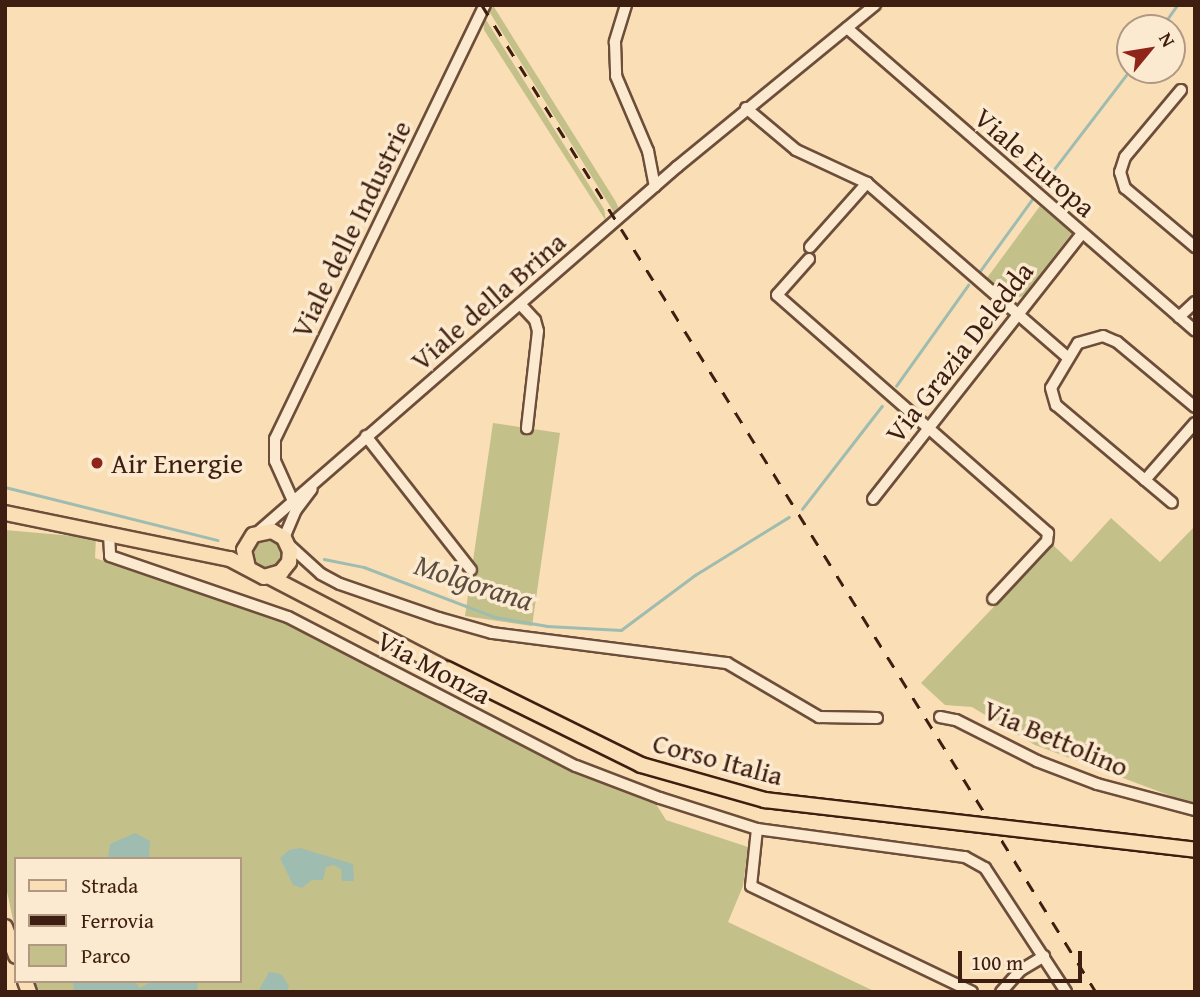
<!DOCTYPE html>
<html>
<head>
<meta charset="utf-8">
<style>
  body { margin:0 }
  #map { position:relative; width:1200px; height:997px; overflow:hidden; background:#fadeb6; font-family:"Gentium Book Plus",serif }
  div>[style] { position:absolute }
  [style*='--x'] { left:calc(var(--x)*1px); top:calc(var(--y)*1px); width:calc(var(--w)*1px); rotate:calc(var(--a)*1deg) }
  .green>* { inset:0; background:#c4c08a }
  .round { border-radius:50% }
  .water>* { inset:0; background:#9ebcb0 }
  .stream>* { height:2.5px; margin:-1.25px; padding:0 1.25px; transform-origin:1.25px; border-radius:1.25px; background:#9ebcb0 }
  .roads { filter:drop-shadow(2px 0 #6d4e3a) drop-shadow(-2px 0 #6d4e3a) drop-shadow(0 2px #6d4e3a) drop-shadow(0 -2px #6d4e3a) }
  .minor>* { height:10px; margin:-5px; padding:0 5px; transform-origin:5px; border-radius:5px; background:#fcead0 }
  .major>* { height:14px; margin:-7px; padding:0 7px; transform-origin:7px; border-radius:7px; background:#fadeb6 }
  .rail>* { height:2.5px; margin-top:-1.25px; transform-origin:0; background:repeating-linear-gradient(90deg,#3e1e10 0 12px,transparent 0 24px) }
  .bridges { filter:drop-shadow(2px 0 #3e1e10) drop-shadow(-2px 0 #3e1e10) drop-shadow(0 2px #3e1e10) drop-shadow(0 -2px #3e1e10) }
  .major-bridge>* { height:14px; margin:-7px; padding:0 7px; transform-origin:7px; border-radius:7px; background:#fadeb6 }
  .dots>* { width:19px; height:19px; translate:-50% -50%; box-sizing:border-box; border:4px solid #fcead0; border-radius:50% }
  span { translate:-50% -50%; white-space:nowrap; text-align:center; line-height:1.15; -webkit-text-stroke:7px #fcead0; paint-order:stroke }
  .street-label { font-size:28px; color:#3e1e10 }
  .poi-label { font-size:28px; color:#3e1e10 }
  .left { translate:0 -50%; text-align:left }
  .water-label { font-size:30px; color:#5b4d40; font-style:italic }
  .frame { position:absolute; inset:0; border:7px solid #3e1e10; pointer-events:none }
  .legend { position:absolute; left:14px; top:857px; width:228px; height:126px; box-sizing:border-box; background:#fcead0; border:2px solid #b09883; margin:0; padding:9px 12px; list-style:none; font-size:21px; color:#3e1e10 }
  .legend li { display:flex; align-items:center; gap:14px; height:35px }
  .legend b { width:35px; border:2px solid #b09883 }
  .north { position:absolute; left:1116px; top:14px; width:70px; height:70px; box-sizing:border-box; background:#fcead0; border:2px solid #b09883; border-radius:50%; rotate:60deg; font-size:19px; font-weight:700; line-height:28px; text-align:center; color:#3e1e10 }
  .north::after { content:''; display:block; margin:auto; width:24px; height:32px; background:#8f2418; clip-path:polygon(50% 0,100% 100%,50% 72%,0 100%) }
  .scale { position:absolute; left:958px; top:951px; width:124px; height:32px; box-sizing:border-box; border:4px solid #3e1e10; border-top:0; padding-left:9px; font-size:21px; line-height:24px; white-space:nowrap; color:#3e1e10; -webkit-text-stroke:5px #fcead0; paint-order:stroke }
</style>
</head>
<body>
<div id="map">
  <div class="green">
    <div style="clip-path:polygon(494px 7px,616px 202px,620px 211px,615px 214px,487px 8px)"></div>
    <div style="clip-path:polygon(483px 15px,604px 209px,606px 221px,484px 30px)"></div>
    <div style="clip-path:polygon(1040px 206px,1072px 233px,1023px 296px,1014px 299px,987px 278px)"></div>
    <div style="clip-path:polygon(493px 423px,560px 433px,532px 626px,465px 616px)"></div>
    <div style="clip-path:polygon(1111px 518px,1160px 562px,1195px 526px,1195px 805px,1035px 745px,972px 707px,945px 705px,921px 683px,1053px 545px,1071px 562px)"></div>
    <div style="clip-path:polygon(5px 530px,96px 538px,95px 558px,289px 624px,575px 772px,656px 804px,666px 820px,748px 847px,743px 886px,728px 922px,876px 992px,37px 992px,33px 981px,240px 981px,240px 859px,16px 859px,16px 934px,5px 882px)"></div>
    <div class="round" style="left:250px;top:537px;width:34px;height:34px"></div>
  </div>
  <div class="water">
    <div style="clip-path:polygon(135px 833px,150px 841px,149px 859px,108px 859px,110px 844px)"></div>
    <div style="clip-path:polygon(300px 848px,353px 864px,354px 881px,342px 881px,341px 869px,334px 865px,326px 867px,323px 880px,312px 880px,302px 888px,293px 885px,280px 858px,289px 850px)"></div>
    <div style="clip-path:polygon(269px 972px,281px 974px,289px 986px,287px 992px,258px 992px)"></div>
    <div style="clip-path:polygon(73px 981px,134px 981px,140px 988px,153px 981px,198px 981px,197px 992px,74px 992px)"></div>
  </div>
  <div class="stream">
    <div style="--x:1161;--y:28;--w:28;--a:-55"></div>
    <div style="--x:1042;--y:185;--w:145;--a:-52.6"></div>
    <div style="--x:980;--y:271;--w:90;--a:-54"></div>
    <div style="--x:896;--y:386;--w:124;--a:-54.5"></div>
    <div style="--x:5;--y:487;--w:219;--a:14"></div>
    <div style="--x:802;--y:509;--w:130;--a:-52.2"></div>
    <div style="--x:324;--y:559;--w:41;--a:11.3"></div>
    <div style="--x:364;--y:567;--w:140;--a:20.9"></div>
    <div style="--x:495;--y:617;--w:53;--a:9.8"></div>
    <div style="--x:547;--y:626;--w:74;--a:3.1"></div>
    <div style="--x:621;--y:630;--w:92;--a:-36.6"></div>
    <div style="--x:695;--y:575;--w:110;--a:-31.7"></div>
  </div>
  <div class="roads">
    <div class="minor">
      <div style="--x:626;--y:5;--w:39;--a:107"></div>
      <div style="--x:615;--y:42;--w:34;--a:88"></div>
      <div style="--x:616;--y:76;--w:82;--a:66.9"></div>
      <div style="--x:648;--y:151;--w:36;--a:79"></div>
      <div style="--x:847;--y:28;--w:461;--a:41"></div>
      <div style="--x:1181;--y:90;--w:87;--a:129.9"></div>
      <div style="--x:1125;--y:157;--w:16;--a:108"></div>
      <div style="--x:1120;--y:172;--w:17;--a:73"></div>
      <div style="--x:1125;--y:188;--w:92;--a:40.1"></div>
      <div style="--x:746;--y:108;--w:65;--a:40"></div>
      <div style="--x:796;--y:150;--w:78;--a:24.9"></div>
      <div style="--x:867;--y:183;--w:265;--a:41"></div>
      <div style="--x:810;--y:247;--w:86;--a:-48.3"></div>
      <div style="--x:809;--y:259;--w:48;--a:131.6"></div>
      <div style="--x:777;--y:295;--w:361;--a:41.3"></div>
      <div style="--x:1048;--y:533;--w:8;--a:97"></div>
      <div style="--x:1047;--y:541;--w:79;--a:133"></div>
      <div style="--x:520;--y:304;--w:22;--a:47"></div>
      <div style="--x:535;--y:320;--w:11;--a:75"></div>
      <div style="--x:538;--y:331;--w:98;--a:96.5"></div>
      <div style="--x:1179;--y:317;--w:22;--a:-43"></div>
      <div style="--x:1195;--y:407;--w:102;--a:-140.2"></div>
      <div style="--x:1117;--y:342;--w:15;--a:-157"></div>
      <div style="--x:1103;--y:336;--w:26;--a:164"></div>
      <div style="--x:1078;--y:343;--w:52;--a:121"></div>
      <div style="--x:1051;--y:388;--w:18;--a:74"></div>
      <div style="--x:1056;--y:405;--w:116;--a:40.1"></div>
      <div style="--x:1145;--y:480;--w:76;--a:-48.7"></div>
      <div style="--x:366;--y:436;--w:170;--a:51.9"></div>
      <div style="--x:1145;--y:480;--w:35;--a:40"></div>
      <div style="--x:873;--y:499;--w:338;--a:-51.8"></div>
      <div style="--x:293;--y:501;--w:44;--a:-114.2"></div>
      <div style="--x:275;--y:461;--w:22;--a:-90"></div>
      <div style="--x:275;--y:439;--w:482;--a:-64.2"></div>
      <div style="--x:258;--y:532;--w:556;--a:-41.06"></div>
      <div style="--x:677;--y:167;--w:256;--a:-39.3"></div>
      <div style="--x:109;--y:534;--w:22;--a:87"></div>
      <div style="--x:110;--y:556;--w:188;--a:18.9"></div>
      <div style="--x:288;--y:617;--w:324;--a:27.4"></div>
      <div style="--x:576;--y:766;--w:90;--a:20.9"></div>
      <div style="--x:660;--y:798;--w:102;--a:17.7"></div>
      <div style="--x:757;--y:829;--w:210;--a:7.7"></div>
      <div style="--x:965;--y:857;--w:23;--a:29"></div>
      <div style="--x:985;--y:868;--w:148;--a:56.8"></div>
      <div style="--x:284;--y:538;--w:30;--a:-67"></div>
      <div style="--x:296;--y:510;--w:26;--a:-53"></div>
      <div style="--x:289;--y:545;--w:43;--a:42.2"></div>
      <div style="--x:321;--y:574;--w:21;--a:28"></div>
      <div style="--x:340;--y:584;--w:105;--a:19"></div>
      <div style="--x:439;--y:618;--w:55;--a:15.8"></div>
      <div style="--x:492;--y:633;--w:237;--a:7.3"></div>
      <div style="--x:727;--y:663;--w:107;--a:30.4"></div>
      <div style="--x:819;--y:717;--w:58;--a:1"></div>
      <div style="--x:940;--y:717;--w:16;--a:11"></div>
      <div style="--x:956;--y:720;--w:91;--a:26.8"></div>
      <div style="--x:1037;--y:761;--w:64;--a:21"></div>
      <div style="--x:1097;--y:784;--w:101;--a:14.9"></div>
      <div style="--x:757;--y:829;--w:57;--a:96"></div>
      <div style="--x:751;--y:886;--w:245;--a:25.6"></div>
      <div style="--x:1001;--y:992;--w:30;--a:-48"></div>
      <div style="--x:1021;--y:970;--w:27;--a:-31"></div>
    </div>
    <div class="major">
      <div style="--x:5;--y:513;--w:230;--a:11.6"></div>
      <div style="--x:230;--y:559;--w:38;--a:28"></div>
      <div style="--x:264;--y:577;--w:18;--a:-16"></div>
      <div style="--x:281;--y:572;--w:13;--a:-51"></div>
      <div style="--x:289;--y:562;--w:11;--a:-85"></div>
      <div style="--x:290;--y:551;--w:14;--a:-115"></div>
      <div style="--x:284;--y:538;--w:14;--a:-150"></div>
      <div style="--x:272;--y:531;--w:19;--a:168"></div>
      <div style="--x:253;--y:535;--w:17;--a:121"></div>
      <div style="--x:244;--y:550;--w:18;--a:77"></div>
      <div style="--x:270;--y:577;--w:199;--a:27.5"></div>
      <div style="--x:5;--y:927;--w:31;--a:69"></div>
      <div style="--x:25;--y:981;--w:12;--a:70"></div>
    </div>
  </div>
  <div class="rail">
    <div style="--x:482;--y:5;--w:1162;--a:58.11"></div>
  </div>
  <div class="bridges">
    <div class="major-bridge">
      <div style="--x:447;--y:669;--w:216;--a:26.3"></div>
      <div style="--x:641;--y:765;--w:129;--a:15.8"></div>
      <div style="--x:765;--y:800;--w:433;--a:6.6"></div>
    </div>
  </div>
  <div class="dots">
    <div style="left:97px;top:463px;background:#8f2418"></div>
  </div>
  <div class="street-label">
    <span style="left:1035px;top:162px;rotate:41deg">Viale Europa</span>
    <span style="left:351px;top:229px;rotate:-64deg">Viale delle Industrie</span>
    <span style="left:488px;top:301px;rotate:-41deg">Viale della Brina</span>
    <span style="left:959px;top:352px;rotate:-52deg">Via Grazia Deledda</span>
    <span style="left:434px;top:667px;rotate:28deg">Via Monza</span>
    <span style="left:1056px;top:738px;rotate:23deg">Via Bettolino</span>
    <span style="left:718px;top:759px;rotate:15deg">Corso Italia</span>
  </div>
  <div class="poi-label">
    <span class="left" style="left:111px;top:463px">Air Energie</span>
  </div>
  <div class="water-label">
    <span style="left:474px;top:582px;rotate:18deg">Molgorana</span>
  </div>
  <div class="frame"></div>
  <ul class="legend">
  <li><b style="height:9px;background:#fadeb6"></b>Strada</li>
  <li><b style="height:9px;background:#3e1e10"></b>Ferrovia</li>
  <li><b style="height:19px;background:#c4c08a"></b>Parco</li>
  </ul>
  <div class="north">N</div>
  <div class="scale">100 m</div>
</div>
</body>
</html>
